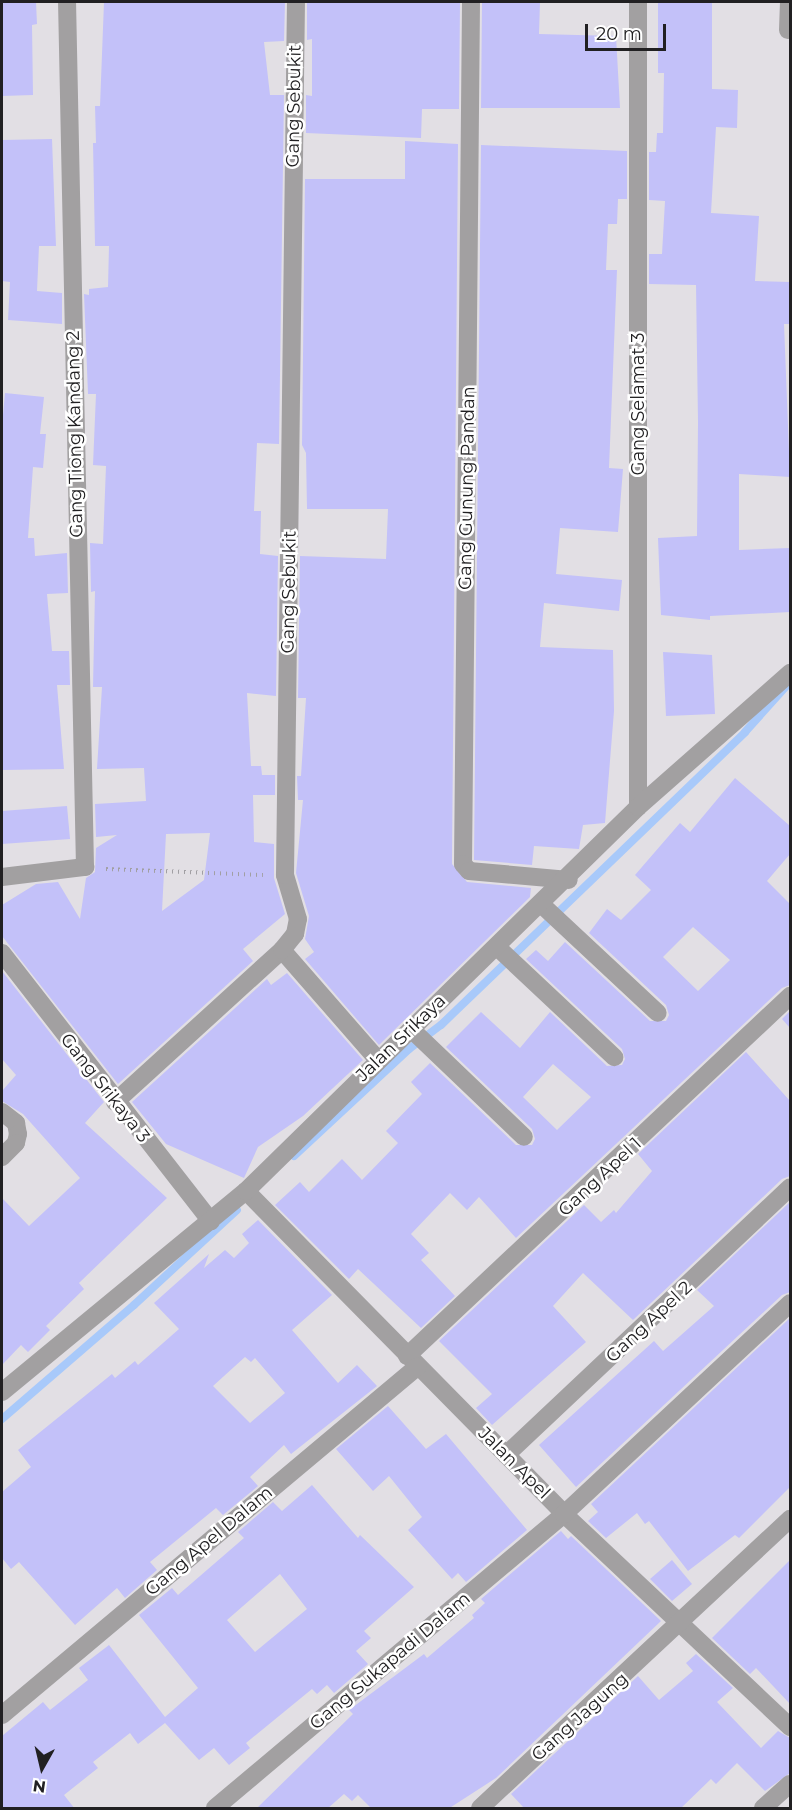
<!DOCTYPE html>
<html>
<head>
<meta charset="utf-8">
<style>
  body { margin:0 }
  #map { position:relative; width:792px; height:1810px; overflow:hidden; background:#e2dfe4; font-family:Montserrat,sans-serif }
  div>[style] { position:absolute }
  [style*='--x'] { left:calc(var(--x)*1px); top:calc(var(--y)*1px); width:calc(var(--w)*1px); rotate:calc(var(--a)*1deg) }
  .stream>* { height:8px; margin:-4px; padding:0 4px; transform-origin:4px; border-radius:4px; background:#a8c9fa }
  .building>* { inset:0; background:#c3c1f9 }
  .path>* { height:4px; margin-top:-2px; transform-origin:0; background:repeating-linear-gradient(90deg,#a19fa3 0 1.5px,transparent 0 6px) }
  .street>* { height:18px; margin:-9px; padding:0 9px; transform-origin:9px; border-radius:9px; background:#a2a0a1 }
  span { translate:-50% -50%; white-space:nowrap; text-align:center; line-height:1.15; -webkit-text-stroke:5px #fff; paint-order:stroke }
  .street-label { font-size:18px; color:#212022 }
  .frame { position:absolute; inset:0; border:3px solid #212022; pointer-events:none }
  .north { position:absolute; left:12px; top:1738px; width:60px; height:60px; -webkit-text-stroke:4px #fff; paint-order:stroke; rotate:188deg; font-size:16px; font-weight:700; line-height:24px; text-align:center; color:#212022 }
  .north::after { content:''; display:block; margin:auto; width:21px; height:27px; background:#212022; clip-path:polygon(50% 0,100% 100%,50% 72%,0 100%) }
  .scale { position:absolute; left:585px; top:24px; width:81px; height:27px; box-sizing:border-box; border:3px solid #212022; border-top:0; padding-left:8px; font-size:18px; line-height:21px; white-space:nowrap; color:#212022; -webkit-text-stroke:4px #fff; paint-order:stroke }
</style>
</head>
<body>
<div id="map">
  <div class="stream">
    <div style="--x:294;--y:1156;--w:157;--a:-42.9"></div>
    <div style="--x:409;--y:1049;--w:40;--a:-37"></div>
    <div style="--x:441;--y:1025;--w:422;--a:-43.9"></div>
    <div style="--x:745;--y:732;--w:67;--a:-48"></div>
    <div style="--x:2;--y:1419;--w:174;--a:-40.8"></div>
    <div style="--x:134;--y:1305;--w:140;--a:-42.7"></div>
  </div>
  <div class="building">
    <div style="clip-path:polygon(2px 2px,36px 2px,37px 24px,32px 25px,33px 95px,2px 96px)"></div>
    <div style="clip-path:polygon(evenodd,104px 2px,285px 2px,284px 41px,264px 42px,270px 95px,284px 95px,279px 444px,257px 443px,254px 511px,261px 511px,260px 554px,278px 556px,276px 696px,247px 693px,251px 766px,261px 766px,262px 775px,275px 775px,275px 795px,253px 795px,254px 842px,274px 844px,274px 878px,285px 914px,243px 949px,253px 961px,118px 1084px,2px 936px,2px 905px,36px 884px,58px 882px,80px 919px,86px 878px,95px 872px,96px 848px,117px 835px,96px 837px,95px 804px,146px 801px,144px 768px,97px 769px,102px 687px,93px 687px,95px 591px,91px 592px,90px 543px,103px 544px,106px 466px,93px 465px,96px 394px,88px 394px,84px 294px,89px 295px,89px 289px,108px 287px,109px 246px,95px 246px,93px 143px,96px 143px,95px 106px,100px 106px,104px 2px,210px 833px,204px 880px,162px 911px,166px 834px,210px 833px)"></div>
    <div style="clip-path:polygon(307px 2px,460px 2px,459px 109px,422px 109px,421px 138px,306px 133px,306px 95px,312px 96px,312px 39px,307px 40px)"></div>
    <div style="clip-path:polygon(482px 2px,540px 2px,539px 34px,616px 36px,620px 108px,481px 108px)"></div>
    <div style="clip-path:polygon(658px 2px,712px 2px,712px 89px,738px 90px,737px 128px,716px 127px,711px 213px,759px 216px,755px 281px,790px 282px,790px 324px,784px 324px,790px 477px,739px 474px,739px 550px,790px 548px,790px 612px,710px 616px,710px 620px,661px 615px,658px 538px,697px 536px,698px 422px,696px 285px,649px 284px,649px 254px,662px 254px,665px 201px,649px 200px,649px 152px,656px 152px,657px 133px,663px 133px,664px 73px,658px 73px)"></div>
    <div style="clip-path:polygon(52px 139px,56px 246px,39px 246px,37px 291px,62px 293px,62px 324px,8px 320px,10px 282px,2px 281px,2px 140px)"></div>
    <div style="clip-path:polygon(405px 141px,458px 144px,452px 864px,467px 882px,531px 888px,530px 897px,379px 1045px,305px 959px,314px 952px,305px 939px,309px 916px,296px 873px,303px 800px,298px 800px,297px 776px,301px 776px,306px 698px,298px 698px,300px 556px,386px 559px,388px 509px,307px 509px,306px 453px,302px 445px,305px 179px,405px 179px)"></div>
    <div style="clip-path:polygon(481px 145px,627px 151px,627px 199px,618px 199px,617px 224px,608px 224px,606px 270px,617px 270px,609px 468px,623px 469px,618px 532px,560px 528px,556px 574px,622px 580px,619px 611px,544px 603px,540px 647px,613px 650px,614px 711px,605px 823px,583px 825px,579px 849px,534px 846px,532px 865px,474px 860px)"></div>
    <div style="clip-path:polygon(5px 393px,44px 397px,40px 434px,46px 434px,43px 468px,33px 467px,28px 538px,34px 538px,35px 556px,67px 553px,68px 593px,47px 594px,52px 651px,69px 651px,70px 685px,57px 685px,64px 769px,3px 770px,2px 426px)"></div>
    <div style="clip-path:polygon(663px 652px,712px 655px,715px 714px,666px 716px)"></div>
    <div style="clip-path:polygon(evenodd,735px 778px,790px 826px,790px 854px,767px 881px,790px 904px,790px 985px,782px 988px,516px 1238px,479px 1197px,467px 1210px,450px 1193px,411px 1234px,429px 1253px,421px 1260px,455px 1296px,421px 1328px,358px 1269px,349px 1279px,275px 1205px,300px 1182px,309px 1192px,342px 1159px,362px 1180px,398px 1143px,386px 1131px,422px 1094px,411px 1082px,430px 1063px,516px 1145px,532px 1145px,535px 1139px,532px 1129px,446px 1047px,481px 1012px,520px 1048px,550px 1012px,607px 1066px,622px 1065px,625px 1059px,622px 1049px,526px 959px,536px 950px,548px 961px,565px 942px,650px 1021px,666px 1021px,669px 1015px,666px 1005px,589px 933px,607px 909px,621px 920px,651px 890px,635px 875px,680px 823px,690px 832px,735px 778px,693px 927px,730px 960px,698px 991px,663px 957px,693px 927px,735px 778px,553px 1064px,591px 1097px,557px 1130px,523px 1097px,553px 1064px)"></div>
    <div style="clip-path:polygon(67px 806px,70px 839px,2px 844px,2px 811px)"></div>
    <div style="clip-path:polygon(2px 971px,104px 1102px,85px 1123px,167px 1198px,79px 1283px,84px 1289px,46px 1326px,50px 1330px,28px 1352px,21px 1345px,2px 1365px,2px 1198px,29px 1226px,80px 1178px,23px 1114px,2px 1101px,2px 1091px,16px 1075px,2px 1059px)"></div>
    <div style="clip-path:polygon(287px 973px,363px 1060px,303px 1116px,258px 1147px,244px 1178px,166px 1144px,132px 1102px,267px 979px,271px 985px)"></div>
    <div style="clip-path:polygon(790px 1011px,790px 1028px,782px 1019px)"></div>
    <div style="clip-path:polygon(746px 1052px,790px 1101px,790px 1176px,782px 1179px,633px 1320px,583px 1273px,553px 1306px,586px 1342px,492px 1425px,476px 1408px,492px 1394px,439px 1341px,584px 1205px,601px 1222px,614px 1210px,616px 1213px,652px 1171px,638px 1154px)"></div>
    <div style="clip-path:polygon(790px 1202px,790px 1292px,782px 1295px,576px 1487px,539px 1445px,654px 1341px,663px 1351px,714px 1306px,697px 1290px)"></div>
    <div style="clip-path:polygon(evenodd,258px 1220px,332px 1295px,292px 1330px,338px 1383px,357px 1365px,377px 1386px,291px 1454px,284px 1445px,250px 1477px,258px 1486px,223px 1515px,216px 1508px,150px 1562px,157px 1570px,125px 1598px,117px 1588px,75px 1625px,19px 1562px,11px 1569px,2px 1558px,2px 1492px,31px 1467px,18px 1450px,112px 1374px,115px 1378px,135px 1361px,138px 1365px,179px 1329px,154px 1303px,209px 1254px,204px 1268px,225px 1250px,234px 1258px,249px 1243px,242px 1234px,258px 1220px,245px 1357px,251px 1362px,255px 1358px,285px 1393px,250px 1423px,213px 1386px,245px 1357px)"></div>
    <div style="clip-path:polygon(790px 1318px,790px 1487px,739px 1538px,735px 1535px,688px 1571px,649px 1521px,645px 1524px,637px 1513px,606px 1538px,588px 1521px,598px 1512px,591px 1504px)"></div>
    <div style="clip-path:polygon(388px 1406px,426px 1449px,446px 1434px,527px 1530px,466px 1582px,458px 1573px,452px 1579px,408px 1530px,422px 1517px,389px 1476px,373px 1491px,336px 1449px)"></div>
    <div style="clip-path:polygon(evenodd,312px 1485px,358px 1538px,360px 1535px,414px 1587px,364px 1631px,371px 1638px,356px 1651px,368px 1664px,334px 1693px,327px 1685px,317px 1694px,312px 1689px,246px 1743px,250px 1748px,229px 1765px,214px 1748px,199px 1760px,165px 1723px,138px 1744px,130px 1733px,93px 1762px,98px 1768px,64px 1795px,75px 1809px,2px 1809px,2px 1736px,43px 1702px,50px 1710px,88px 1680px,79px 1668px,109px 1645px,165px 1717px,198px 1688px,139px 1615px,172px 1588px,178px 1595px,244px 1538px,238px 1532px,273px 1502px,282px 1511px,312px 1485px,280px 1574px,307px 1609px,255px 1652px,227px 1620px,280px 1574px)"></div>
    <div style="clip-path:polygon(561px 1531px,568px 1539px,571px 1536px,661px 1621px,496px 1778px,448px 1809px,372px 1809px,358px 1795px,352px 1801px,344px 1794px,327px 1809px,256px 1809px,353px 1714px,349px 1710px,424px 1654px,427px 1658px,474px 1618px,472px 1615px,485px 1603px,481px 1599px)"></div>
    <div style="clip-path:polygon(672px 1560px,692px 1584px,672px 1601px,650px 1579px)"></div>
    <div style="clip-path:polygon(790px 1560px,790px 1704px,756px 1668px,750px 1674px,712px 1638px)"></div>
    <div style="clip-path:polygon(696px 1654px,733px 1688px,717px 1702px,761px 1748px,778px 1731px,790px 1738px,790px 1773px,765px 1791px,737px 1763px,716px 1784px,711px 1779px,680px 1809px,525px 1809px,511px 1794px,638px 1676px,659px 1700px,693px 1671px,686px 1663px)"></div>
  </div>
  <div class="path">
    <div style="--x:106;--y:869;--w:157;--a:2.2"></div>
  </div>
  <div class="street">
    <div style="--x:471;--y:2;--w:862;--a:90.53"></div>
    <div style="--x:463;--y:864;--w:9;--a:49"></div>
    <div style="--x:469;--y:871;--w:100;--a:5.1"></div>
    <div style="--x:638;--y:2;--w:805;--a:90"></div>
    <div style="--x:788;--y:30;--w:28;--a:-88"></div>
    <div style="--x:2;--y:877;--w:84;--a:-6.9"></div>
    <div style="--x:85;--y:867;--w:865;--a:-91.19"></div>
    <div style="--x:542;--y:905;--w:158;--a:43"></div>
    <div style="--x:497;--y:947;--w:161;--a:43.2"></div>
    <div style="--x:282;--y:950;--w:146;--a:48.9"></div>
    <div style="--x:2;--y:953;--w:340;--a:52.1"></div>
    <div style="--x:411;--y:1029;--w:156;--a:43.7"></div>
    <div style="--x:115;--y:1102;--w:226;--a:-42.3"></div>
    <div style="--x:282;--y:950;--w:21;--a:-51"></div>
    <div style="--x:295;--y:934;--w:15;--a:-79"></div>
    <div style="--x:298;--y:919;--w:46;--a:-106.5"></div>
    <div style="--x:285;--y:875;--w:873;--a:-89.28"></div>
    <div style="--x:2;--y:1112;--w:18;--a:38"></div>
    <div style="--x:16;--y:1123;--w:11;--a:80"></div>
    <div style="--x:18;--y:1134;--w:9;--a:103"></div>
    <div style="--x:16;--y:1143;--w:20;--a:135"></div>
    <div style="--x:246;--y:1191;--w:453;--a:45.4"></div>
    <div style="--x:564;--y:1514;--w:311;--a:43.3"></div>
    <div style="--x:407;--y:1356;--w:526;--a:-43.23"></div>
    <div style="--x:2;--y:1392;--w:316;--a:-39.5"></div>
    <div style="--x:246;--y:1191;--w:549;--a:-44.41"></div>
    <div style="--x:638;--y:807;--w:203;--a:-41.4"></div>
    <div style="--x:506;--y:1455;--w:390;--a:-43.3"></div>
    <div style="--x:2;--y:1715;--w:542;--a:-39.98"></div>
    <div style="--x:215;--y:1808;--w:456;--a:-40.1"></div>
    <div style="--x:564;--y:1514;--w:309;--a:-43"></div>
    <div style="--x:480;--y:1808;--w:424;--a:-43"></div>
    <div style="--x:763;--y:1808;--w:36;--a:-42"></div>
  </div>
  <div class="street-label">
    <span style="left:294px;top:106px;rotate:-89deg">Gang Sebukit</span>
    <span style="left:638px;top:404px;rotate:-90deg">Gang Selamat 3</span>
    <span style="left:75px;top:434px;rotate:-91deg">Gang Tiong Kandang 2</span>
    <span style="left:467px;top:488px;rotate:-89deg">Gang Gunung Pandan</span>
    <span style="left:289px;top:592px;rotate:-89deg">Gang Sebukit</span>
    <span style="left:401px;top:1038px;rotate:-44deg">Jalan Srikaya</span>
    <span style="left:105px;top:1088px;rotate:52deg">Gang Srikaya 3</span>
    <span style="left:600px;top:1177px;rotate:-43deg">Gang Apel 1</span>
    <span style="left:649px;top:1322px;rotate:-43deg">Gang Apel 2</span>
    <span style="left:514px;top:1463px;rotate:45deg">Jalan Apel</span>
    <span style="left:209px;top:1541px;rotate:-40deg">Gang Apel Dalam</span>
    <span style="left:390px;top:1661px;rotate:-40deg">Gang Sukapadi Dalam</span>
    <span style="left:580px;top:1717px;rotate:-42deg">Gang Jagung</span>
  </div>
  <div class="frame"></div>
  <div class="north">N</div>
  <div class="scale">20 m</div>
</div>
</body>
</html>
